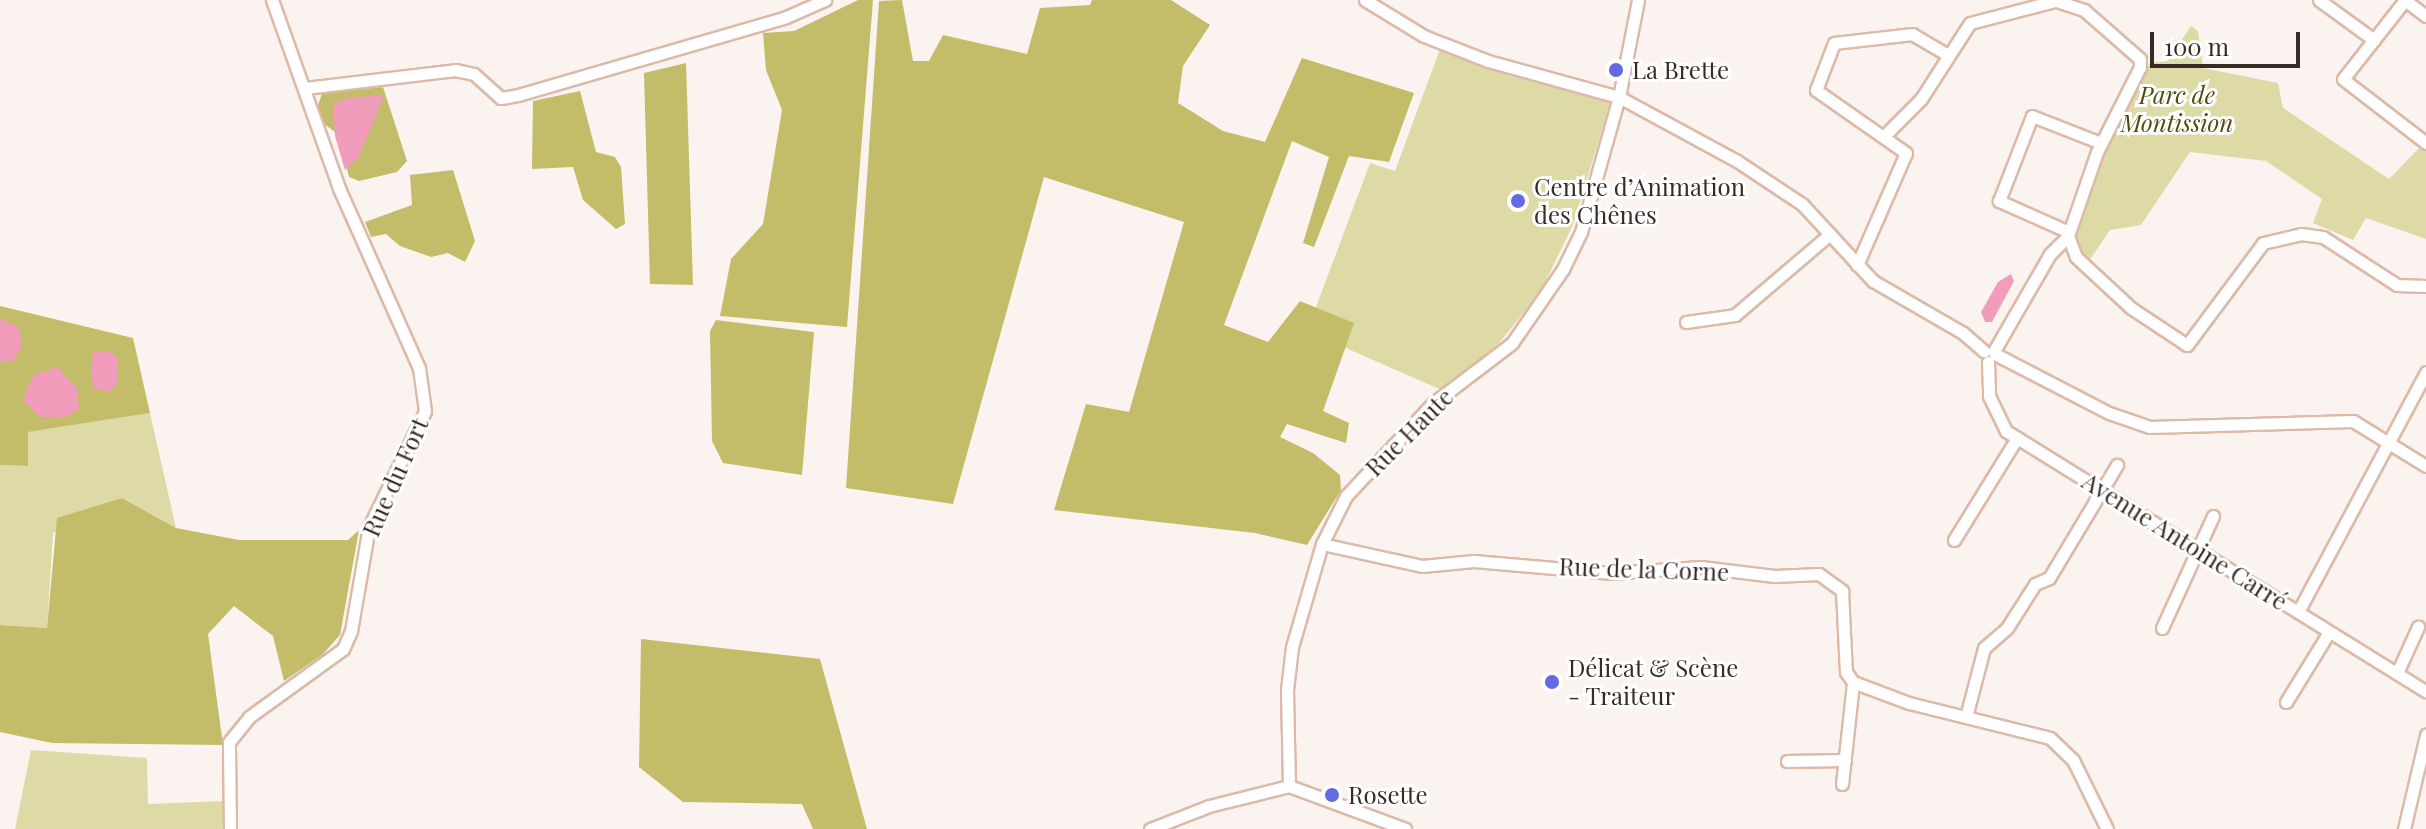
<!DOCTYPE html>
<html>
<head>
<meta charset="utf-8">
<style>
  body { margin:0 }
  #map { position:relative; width:2426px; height:829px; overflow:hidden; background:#fbf3f0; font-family:"Playfair Display",serif }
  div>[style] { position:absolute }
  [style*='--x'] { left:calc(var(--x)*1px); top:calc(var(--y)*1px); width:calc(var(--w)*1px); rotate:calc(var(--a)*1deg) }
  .green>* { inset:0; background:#dddaa6 }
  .forest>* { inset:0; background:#c3bc69 }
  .water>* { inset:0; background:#f09cba }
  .roads { filter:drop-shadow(2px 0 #dbbaa8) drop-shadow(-2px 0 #dbbaa8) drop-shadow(0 2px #dbbaa8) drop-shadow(0 -2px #dbbaa8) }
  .minor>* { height:11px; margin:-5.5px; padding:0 5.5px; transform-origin:5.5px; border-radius:5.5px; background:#fff }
  .dots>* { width:22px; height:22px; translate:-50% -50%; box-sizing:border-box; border:4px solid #fff; border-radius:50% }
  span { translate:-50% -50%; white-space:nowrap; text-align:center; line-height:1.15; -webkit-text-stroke:6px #fff; paint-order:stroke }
  .poi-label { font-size:24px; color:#382b24 }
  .left { translate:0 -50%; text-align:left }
  .park-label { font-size:24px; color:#514b09; font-style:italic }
  .street-label { font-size:24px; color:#382b24 }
  .scale { position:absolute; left:2150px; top:32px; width:150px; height:36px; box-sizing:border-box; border:4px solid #382b24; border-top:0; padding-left:10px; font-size:24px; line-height:28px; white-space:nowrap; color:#382b24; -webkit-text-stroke:6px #fff; paint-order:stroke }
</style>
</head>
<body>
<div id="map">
  <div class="green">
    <div style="clip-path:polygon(2191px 26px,2198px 31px,2203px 68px,2278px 83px,2283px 108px,2389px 179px,2420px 147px,2426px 151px,2426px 239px,2366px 218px,2353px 240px,2313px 223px,2322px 199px,2266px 161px,2190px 152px,2141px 225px,2110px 230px,2089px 261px,2078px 253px,2074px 232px,2101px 156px,2150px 63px,2168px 61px)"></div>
    <div style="clip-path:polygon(1440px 49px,1611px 100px,1573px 225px,1542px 289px,1501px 341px,1446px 392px,1307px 331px,1370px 163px,1395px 171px)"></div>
    <div style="clip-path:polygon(150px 413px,176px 528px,122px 498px,53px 533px,47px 628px,0 625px,0 465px,28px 466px,27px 432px)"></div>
    <div style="clip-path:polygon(31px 750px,147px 758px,148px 804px,224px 801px,226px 829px,15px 829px)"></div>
  </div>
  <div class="forest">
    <div style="clip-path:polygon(858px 0,873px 0,847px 327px,720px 316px,731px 259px,763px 224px,782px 110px,766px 70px,763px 33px,794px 31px)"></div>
    <div style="clip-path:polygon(902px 0,913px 61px,929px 61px,943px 35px,1027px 54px,1040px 8px,1090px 5px,1092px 0,1171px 0,1210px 25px,1183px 66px,1178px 103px,1223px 131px,1265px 142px,1302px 58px,1414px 93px,1389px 162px,1349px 156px,1314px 247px,1303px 243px,1329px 157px,1292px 141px,1224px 325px,1268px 342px,1300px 301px,1354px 323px,1323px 411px,1349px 423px,1346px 443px,1287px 424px,1280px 437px,1313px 453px,1340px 475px,1341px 490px,1307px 545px,1255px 533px,1054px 510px,1086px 404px,1129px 412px,1184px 222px,1044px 177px,953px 504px,846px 488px,879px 1px)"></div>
    <div style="clip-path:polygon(686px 63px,693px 285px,650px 284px,644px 73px)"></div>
    <div style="clip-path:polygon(383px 87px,407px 161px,397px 172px,359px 181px,349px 177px,339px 135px,323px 123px,317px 109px,322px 93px)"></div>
    <div style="clip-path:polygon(580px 91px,596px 152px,615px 157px,621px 167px,625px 224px,616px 229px,583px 200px,573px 167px,532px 169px,533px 101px)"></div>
    <div style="clip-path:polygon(453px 170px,475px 241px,465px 262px,448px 253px,431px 257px,400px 246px,386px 234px,371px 237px,365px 222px,412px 205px,410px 175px)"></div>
    <div style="clip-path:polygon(0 306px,133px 338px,150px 413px,28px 432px,28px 466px,0 465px)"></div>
    <div style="clip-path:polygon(716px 320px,814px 332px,802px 475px,723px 463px,712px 441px,710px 331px)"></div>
    <div style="clip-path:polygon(122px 498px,176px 528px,239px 540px,348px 540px,359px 530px,340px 635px,322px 655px,284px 681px,273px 636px,234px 606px,208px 634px,223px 745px,52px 743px,0 732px,0 625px,47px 628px,57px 518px)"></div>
    <div style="clip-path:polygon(641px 639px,820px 659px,867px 829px,813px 829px,802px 804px,683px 802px,639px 767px)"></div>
  </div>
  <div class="water">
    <div style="clip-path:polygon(384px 95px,359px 157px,345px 170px,335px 136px,333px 105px,345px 98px)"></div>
    <div style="clip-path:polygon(2011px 274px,2014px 281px,1992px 322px,1985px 322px,1981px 312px,1998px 282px)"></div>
    <div style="clip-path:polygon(0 319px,20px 328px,21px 347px,12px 362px,0 362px)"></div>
    <div style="clip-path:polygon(110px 351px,118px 358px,117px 384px,109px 392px,94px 388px,91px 373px,93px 352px)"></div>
    <div style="clip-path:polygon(57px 367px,77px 388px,79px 409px,63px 418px,41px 417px,23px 401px,28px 385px,34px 375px)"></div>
  </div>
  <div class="roads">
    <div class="minor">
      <div style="--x:1365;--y:0;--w:69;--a:31.4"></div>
      <div style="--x:1424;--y:36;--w:69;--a:21.3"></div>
      <div style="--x:1488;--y:61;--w:136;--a:15.4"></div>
      <div style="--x:1619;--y:97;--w:134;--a:28.5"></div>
      <div style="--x:1737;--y:161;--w:78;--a:33.5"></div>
      <div style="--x:1802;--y:204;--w:105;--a:47.3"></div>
      <div style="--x:1873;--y:281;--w:104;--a:30"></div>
      <div style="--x:1963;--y:333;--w:28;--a:41"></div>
      <div style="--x:2319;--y:0;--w:68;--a:36"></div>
      <div style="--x:2426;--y:16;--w:26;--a:-143"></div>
      <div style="--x:2405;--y:0;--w:100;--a:128.1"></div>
      <div style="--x:2343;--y:79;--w:105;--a:37.6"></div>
      <div style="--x:305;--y:88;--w:151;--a:-6.8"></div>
      <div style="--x:455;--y:70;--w:19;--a:12"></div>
      <div style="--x:474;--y:74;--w:36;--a:42"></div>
      <div style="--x:501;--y:98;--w:17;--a:-10"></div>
      <div style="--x:518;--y:95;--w:279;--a:-16.2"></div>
      <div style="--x:786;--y:17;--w:43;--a:-23.6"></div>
      <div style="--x:1885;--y:135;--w:51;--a:-45"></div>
      <div style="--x:1921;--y:99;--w:90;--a:-57.2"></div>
      <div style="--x:1970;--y:23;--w:91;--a:-14.6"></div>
      <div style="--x:2069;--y:232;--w:77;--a:-156.1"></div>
      <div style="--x:1999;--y:201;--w:91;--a:-68.8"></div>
      <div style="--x:2032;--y:116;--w:74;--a:21.4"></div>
      <div style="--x:2068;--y:236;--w:22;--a:69"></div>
      <div style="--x:2076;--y:257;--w:75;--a:42.8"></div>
      <div style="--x:2131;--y:308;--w:67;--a:33.5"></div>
      <div style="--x:2187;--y:345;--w:127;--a:-53.3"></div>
      <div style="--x:2263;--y:243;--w:39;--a:-13"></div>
      <div style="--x:2301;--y:234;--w:22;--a:8"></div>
      <div style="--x:2323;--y:237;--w:88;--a:33"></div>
      <div style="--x:2397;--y:285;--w:29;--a:2"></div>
      <div style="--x:1857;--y:265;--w:122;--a:-66.4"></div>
      <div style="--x:1906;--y:153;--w:110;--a:-145"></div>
      <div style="--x:1816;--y:90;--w:50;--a:-69"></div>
      <div style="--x:1834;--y:43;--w:79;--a:-6.6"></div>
      <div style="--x:1912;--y:34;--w:42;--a:30.3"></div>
      <div style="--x:1686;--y:322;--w:49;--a:-8.1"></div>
      <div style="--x:1735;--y:315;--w:125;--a:-40.5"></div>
      <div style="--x:1994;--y:351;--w:112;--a:-60"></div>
      <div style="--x:2050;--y:254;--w:25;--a:-45"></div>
      <div style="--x:2068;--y:236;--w:89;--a:-71"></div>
      <div style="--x:2097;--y:152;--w:95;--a:-63.2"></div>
      <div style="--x:2140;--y:67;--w:8;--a:-90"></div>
      <div style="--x:2140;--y:59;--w:74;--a:-138.8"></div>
      <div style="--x:2084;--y:10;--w:29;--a:-162"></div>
      <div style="--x:1995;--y:354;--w:128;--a:27.4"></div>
      <div style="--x:2109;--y:413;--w:43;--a:18.9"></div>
      <div style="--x:2150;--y:427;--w:203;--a:-1.7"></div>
      <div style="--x:2353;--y:421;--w:86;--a:31.7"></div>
      <div style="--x:1988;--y:362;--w:34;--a:88"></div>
      <div style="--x:1989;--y:396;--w:39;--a:64"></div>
      <div style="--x:2006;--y:431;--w:494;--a:31.8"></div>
      <div style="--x:1954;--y:540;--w:120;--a:-58.3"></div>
      <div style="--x:1322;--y:544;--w:102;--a:12.4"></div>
      <div style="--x:1422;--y:566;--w:52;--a:-5.5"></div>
      <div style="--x:1474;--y:561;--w:138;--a:5"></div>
      <div style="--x:1611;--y:573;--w:90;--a:-3.8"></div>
      <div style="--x:1701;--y:567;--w:74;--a:7"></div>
      <div style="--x:1774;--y:576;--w:45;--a:-2.5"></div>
      <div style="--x:1819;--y:574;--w:29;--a:36"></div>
      <div style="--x:1842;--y:591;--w:81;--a:87.2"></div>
      <div style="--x:1846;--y:672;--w:12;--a:55"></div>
      <div style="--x:1853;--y:682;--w:60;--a:20.6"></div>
      <div style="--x:1909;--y:703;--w:145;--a:13.9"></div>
      <div style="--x:2050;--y:738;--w:32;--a:44"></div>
      <div style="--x:2073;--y:760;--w:77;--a:63.8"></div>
      <div style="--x:2298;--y:612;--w:272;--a:-61.9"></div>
      <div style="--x:2162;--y:628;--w:123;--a:-65.5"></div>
      <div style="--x:2397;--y:673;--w:51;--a:-65.5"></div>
      <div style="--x:2286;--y:702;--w:82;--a:-58.4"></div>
      <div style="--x:1966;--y:717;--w:71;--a:-75.4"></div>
      <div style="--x:1984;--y:648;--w:30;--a:-41"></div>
      <div style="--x:2007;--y:628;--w:52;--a:-57.5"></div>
      <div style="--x:2035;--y:584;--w:15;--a:-23"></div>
      <div style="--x:2049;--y:578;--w:132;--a:-59"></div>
      <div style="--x:1787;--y:761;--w:58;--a:-1"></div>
      <div style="--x:1842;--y:784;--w:103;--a:-83.8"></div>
      <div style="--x:1289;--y:786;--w:96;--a:-91.2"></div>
      <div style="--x:1287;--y:690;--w:43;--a:-83.4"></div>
      <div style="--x:1292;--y:647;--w:107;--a:-73.8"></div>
      <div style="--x:1322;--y:544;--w:54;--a:-63.4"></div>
      <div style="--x:1346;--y:496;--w:126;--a:-46.9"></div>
      <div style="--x:1432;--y:404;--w:101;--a:-37.3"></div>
      <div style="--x:1512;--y:343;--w:90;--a:-55.4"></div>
      <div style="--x:1563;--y:269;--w:41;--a:-64.1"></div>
      <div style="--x:1581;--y:232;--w:140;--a:-74.3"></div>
      <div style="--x:1619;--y:97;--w:99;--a:-78.9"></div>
      <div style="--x:1289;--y:786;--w:124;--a:20.3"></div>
      <div style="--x:230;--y:829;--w:87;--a:-90.7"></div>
      <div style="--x:229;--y:742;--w:32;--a:-51"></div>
      <div style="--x:249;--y:717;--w:116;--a:-35.9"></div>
      <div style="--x:343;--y:649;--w:20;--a:-66"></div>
      <div style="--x:351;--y:631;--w:106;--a:-80.2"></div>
      <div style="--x:369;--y:527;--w:129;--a:-64.2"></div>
      <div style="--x:425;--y:411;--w:43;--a:-97.9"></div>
      <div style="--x:419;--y:368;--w:197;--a:-114"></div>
      <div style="--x:339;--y:188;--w:200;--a:-109.6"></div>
      <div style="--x:1150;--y:829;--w:63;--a:-21.3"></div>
      <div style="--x:1209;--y:806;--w:82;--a:-14"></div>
      <div style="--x:2404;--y:829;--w:97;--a:-76.8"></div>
    </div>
  </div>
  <div class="dots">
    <div style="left:1616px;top:70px;background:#626be3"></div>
    <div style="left:1518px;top:201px;background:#626be3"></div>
    <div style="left:1552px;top:682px;background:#626be3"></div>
    <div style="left:1332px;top:795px;background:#626be3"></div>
  </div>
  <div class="poi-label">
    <span class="left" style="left:1632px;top:70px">La Brette</span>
    <span class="left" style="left:1534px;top:201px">Centre d’Animation<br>des Chênes</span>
    <span class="left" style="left:1568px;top:682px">Délicat &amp; Scène<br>- Traiteur</span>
    <span class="left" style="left:1348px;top:795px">Rosette</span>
  </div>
  <div class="park-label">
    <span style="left:2177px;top:109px">Parc de<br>Montission</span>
  </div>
  <div class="street-label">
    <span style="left:1409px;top:432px;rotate:-45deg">Rue Haute</span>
    <span style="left:395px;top:477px;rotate:-66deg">Rue du Fort</span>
    <span style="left:2185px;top:541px;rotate:32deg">Avenue Antoine Carré</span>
    <span style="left:1644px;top:569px;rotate:2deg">Rue de la Corne</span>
  </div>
  <div class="scale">100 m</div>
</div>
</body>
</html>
